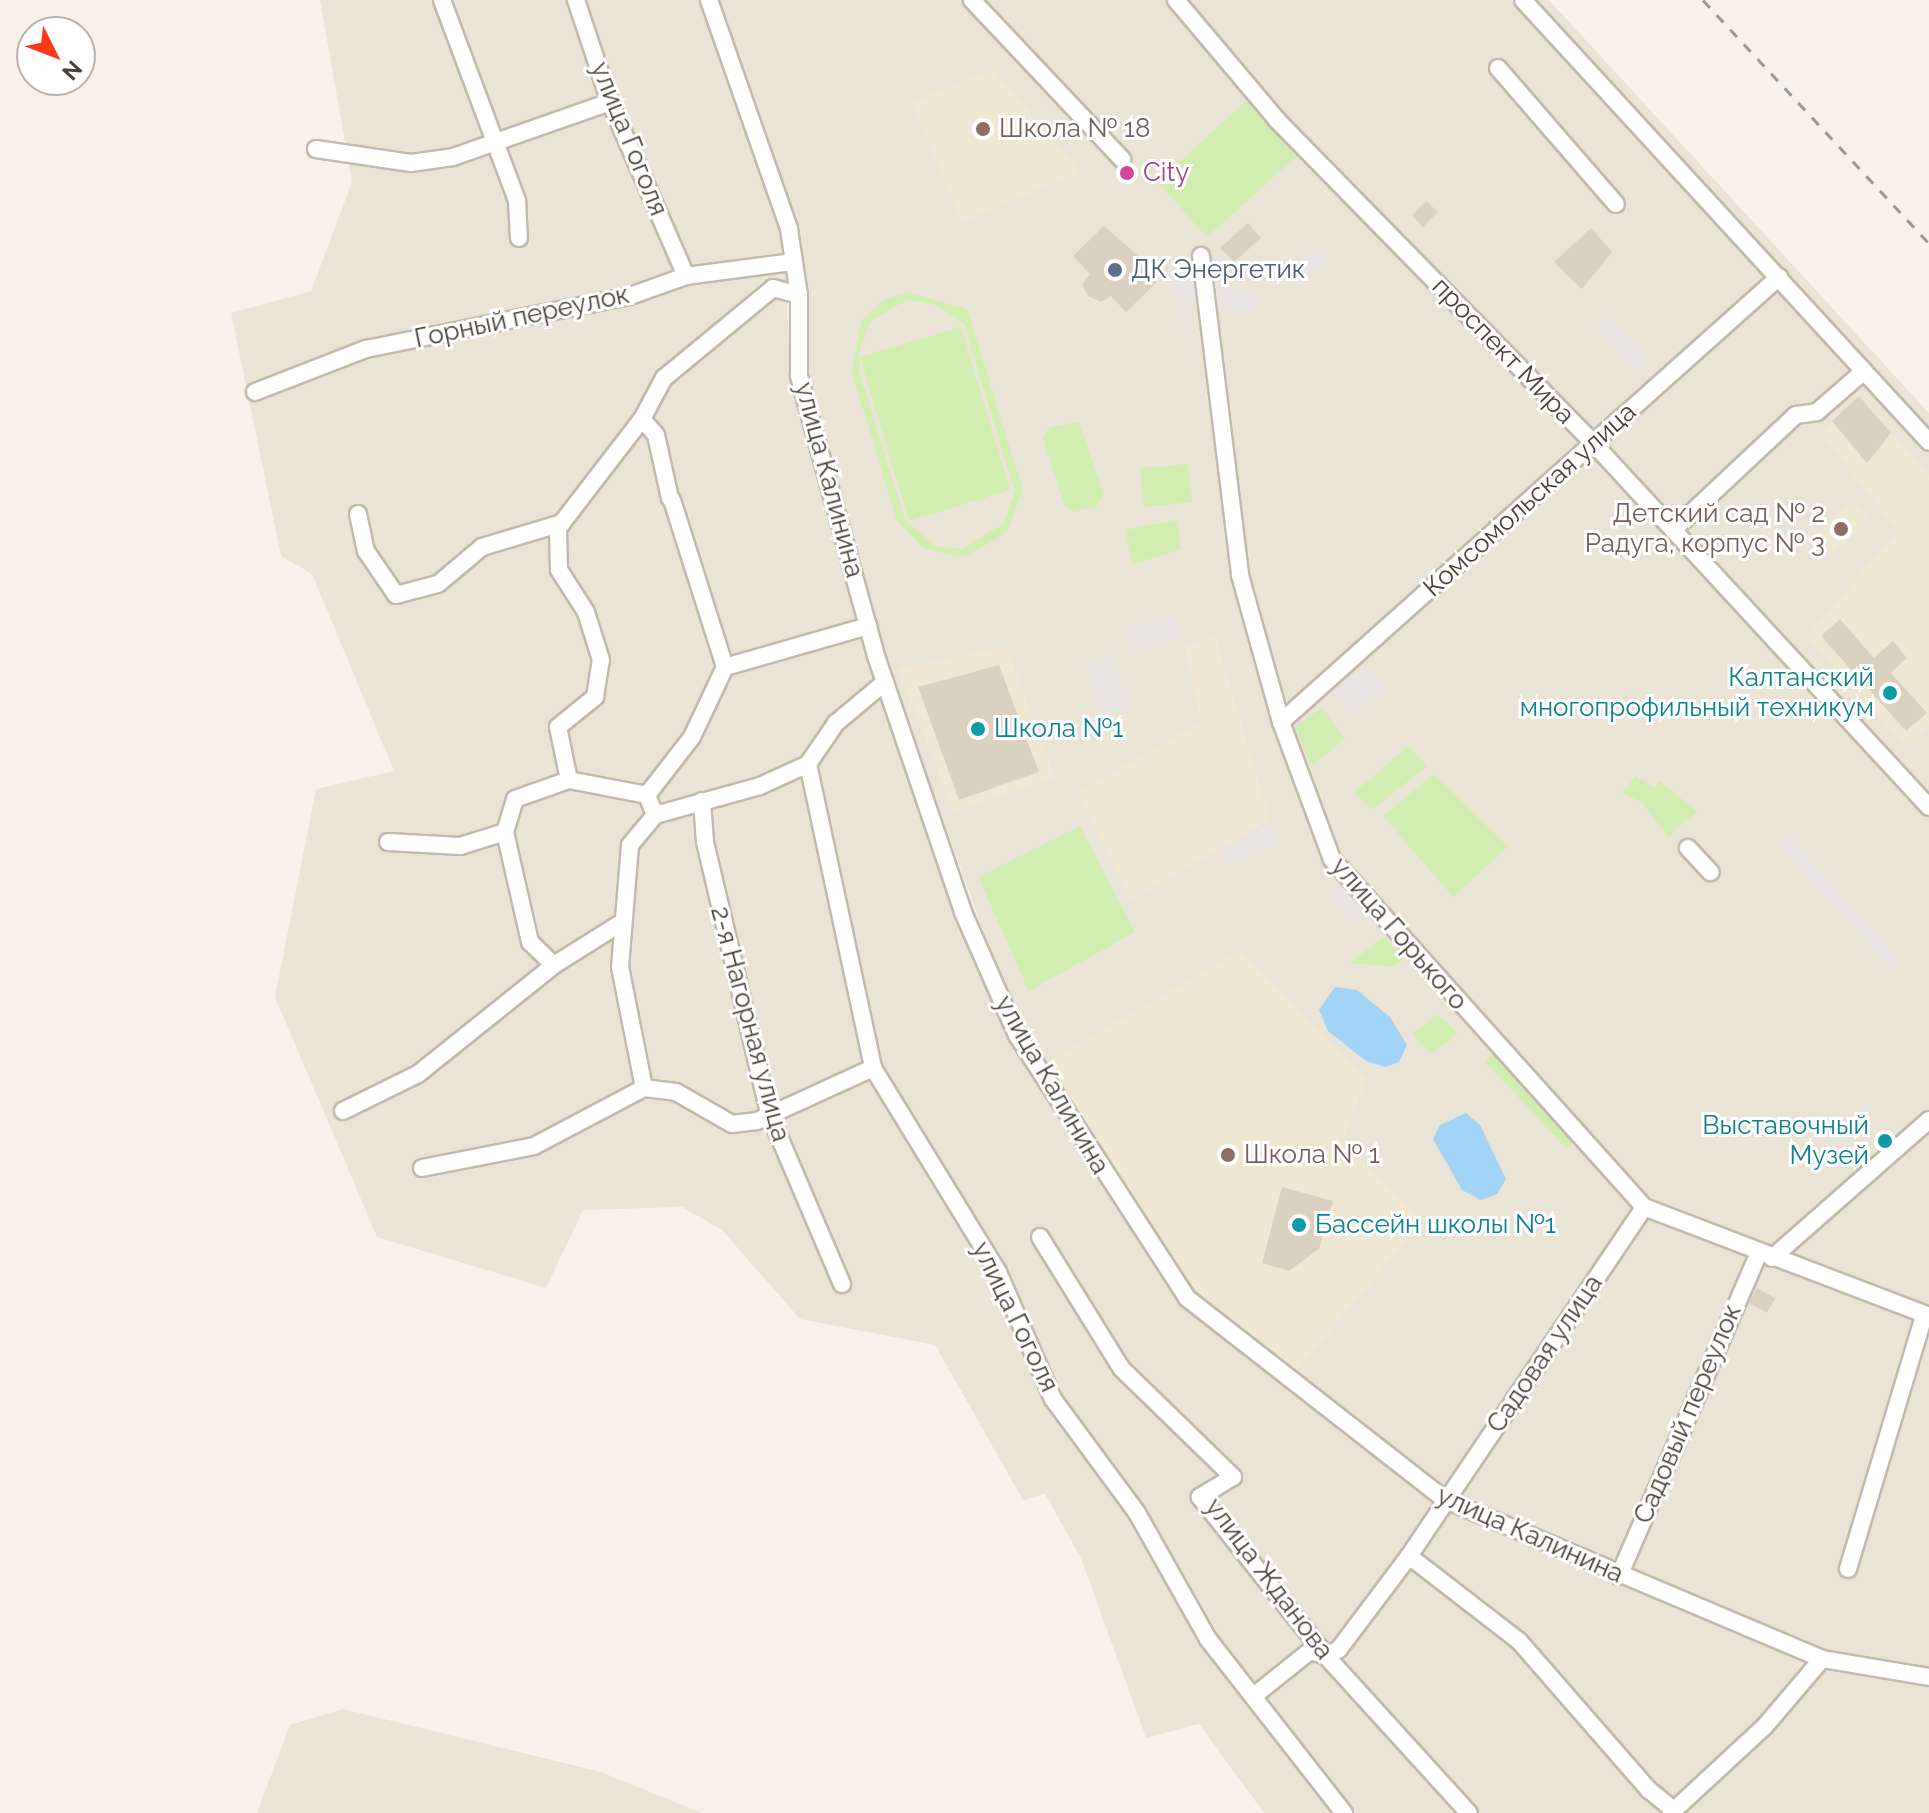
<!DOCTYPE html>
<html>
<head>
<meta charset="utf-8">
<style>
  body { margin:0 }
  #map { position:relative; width:1929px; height:1813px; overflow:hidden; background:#f6f2e9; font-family:Raleway,sans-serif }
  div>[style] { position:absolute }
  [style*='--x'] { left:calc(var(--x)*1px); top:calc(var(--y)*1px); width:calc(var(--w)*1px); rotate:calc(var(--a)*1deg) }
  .residential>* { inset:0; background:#eae4d7 }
  .education>* { inset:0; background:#f0e7d2 }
  .green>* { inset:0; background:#d1edaf }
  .parking>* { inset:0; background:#e7e4e1 }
  .water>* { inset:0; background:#a1d4f6 }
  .building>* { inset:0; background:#dbd1c0 }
  .roads { filter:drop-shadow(2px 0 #c2baab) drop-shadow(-2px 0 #c2baab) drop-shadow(0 2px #c2baab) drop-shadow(0 -2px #c2baab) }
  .minor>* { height:16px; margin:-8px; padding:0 8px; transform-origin:8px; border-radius:8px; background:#fff }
  .rail>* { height:3px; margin-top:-1.5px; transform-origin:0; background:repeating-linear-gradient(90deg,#989898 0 10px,transparent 0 20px) }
  .dots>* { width:22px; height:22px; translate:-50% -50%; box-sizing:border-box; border:4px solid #fff; border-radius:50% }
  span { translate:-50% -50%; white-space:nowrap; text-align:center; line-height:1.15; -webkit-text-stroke:6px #fff; paint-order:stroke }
  .education-label { font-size:26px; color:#785e54 }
  .left { translate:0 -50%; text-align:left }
  .right { translate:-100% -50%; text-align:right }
  .street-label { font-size:26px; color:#4a4236 }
  .hotel-label { font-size:26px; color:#b23c85 }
  .service-label { font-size:26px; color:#4e5e75 }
  .culture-label { font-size:26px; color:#0d838f }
  .north { position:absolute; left:16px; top:16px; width:80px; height:80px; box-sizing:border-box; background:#fff; border:2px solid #b7b3af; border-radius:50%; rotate:132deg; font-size:22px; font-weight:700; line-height:32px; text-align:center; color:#4a4236 }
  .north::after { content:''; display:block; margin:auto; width:28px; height:36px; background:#ff3917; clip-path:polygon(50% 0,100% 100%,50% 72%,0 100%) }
</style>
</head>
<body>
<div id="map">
  <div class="residential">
    <div style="clip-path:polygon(320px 0,704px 0,784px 228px,790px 372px,863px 636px,978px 966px,1017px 1041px,1183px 1306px,1449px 1510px,1807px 1662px,1929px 1684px,1929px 1813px,1264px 1813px,1199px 1724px,1146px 1738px,1081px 1558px,1045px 1494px,1023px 1500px,935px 1345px,800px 1319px,722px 1230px,682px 1207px,583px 1210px,546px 1288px,377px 1237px,275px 997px,316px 789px,394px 771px,312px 574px,281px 556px,231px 313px,311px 291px,352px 182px)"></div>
    <div style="clip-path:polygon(714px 0,1549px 0,1929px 413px,1929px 1668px,1813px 1650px,1431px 1485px,1182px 1284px,1015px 1019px,887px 664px,809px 377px,801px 288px)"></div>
    <div style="clip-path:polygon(343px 1709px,601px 1772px,702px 1813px,257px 1813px,290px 1725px)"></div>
  </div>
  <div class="education">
    <div style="clip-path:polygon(993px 69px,1080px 172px,962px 222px,912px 103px)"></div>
    <div style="clip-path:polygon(1859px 396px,1929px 475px,1929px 725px,1906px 745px,1807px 637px,1898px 531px,1822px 434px)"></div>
    <div style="clip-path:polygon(1853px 502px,1869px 520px,1830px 555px,1813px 537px)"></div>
    <div style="clip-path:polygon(1215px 636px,1270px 820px,1131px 900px,1078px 792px,1202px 722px,1184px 646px)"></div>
    <div style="clip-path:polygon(1006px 646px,1055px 778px,954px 812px,898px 669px)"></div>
    <div style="clip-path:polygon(1240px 951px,1366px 1079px,1342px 1142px,1423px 1220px,1294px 1374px,1182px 1284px,1044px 1064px)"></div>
  </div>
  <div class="green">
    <div style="clip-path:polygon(1246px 101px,1296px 157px,1207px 237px,1157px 182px)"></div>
    <div style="clip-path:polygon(evenodd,908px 292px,967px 309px,1023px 490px,1007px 532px,965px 557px,924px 549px,897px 521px,852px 372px,861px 322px,883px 300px,908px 292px,907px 300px,934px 304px,964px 324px,1015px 492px,1003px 524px,962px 549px,935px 546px,905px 519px,859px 372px,860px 347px,872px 320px,907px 300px)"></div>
    <div style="clip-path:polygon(961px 327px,1010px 490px,909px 521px,860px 357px)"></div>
    <div style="clip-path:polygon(1079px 422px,1104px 494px,1097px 506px,1074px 512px,1065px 507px,1043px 438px,1050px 427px)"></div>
    <div style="clip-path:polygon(1188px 464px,1192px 502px,1144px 507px,1140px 468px)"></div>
    <div style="clip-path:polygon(1177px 520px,1181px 549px,1133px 564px,1125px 530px)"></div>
    <div style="clip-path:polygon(1322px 707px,1345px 739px,1312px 766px,1295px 728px)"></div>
    <div style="clip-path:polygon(1408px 746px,1427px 766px,1372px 810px,1354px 793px)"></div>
    <div style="clip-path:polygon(1434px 774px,1508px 847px,1453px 897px,1383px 816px)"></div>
    <div style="clip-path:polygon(1636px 776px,1654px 788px,1660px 781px,1697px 811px,1669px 837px,1641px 802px,1622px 792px)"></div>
    <div style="clip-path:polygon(1080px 826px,1135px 932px,1029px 991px,978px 877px)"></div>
    <div style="clip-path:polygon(1383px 937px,1404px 958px,1394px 967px,1350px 963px)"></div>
    <div style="clip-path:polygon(1437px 1014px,1458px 1033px,1432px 1054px,1412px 1034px)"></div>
    <div style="clip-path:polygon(1494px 1053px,1576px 1139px,1567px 1149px,1485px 1062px)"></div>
  </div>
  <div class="parking">
    <div style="clip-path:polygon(1319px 248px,1330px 259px,1295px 288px,1281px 271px)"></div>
    <div style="clip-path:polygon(1220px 257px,1224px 286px,1257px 294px,1256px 313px,1219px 308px,1223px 287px,1185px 303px,1191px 367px,1180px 305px,1166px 284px,1188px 261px)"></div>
    <div style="clip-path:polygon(1606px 316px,1648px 359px,1636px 371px,1596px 327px)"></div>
    <div style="clip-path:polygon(1175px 615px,1182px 635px,1136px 651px,1126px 630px)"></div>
    <div style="clip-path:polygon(1112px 654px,1129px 708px,1102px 718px,1085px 663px)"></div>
    <div style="clip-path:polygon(1365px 665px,1386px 688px,1351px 716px,1333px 691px)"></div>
    <div style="clip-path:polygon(1271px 825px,1280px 841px,1229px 866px,1220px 851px)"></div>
    <div style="clip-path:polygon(1788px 835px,1898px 959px,1889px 968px,1780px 845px)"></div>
    <div style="clip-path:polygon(1338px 886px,1366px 912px,1350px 922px,1327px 896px)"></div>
  </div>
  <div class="water">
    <div style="clip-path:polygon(1335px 987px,1357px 990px,1390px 1017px,1407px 1045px,1399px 1062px,1385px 1067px,1366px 1061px,1328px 1031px,1319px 1010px)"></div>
    <div style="clip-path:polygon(1466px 1113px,1480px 1125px,1506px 1179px,1497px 1194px,1481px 1200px,1462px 1190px,1433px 1139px,1440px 1125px)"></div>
  </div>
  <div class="building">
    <div style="clip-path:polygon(1426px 201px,1438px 212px,1423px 227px,1412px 215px)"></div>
    <div style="clip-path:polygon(1248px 223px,1261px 238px,1234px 262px,1220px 248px)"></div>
    <div style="clip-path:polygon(1104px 226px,1145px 262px,1141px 265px,1157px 282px,1126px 312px,1111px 296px,1101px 302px,1088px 296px,1082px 284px,1090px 274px,1073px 256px)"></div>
    <div style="clip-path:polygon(1591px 228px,1612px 252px,1582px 289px,1554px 262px)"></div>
    <div style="clip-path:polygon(1859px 396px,1891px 433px,1867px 463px,1832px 421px)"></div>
    <div style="clip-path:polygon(1840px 619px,1874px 658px,1893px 641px,1907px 658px,1891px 673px,1927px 713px,1906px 731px,1821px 636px)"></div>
    <div style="clip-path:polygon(999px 665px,1039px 772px,959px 800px,918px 687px)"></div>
    <div style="clip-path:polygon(1282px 1187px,1333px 1201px,1319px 1249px,1289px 1271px,1262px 1263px)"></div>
    <div style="clip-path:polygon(1757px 1288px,1775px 1298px,1767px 1313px,1749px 1303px)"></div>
  </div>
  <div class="roads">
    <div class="minor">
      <div style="--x:442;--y:0;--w:215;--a:69.5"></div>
      <div style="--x:517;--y:201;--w:37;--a:87"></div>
      <div style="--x:576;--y:0;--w:108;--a:71.6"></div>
      <div style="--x:610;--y:102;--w:190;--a:66.4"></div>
      <div style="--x:709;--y:0;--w:243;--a:70.7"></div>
      <div style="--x:789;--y:229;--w:67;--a:81.4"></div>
      <div style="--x:799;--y:295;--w:81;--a:90"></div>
      <div style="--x:799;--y:376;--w:290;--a:74.6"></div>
      <div style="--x:876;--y:656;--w:270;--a:71.2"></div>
      <div style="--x:963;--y:912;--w:134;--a:66.3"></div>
      <div style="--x:1017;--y:1035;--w:313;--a:57.1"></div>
      <div style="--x:1187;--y:1298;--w:328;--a:38"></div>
      <div style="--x:1446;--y:1500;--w:408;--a:22.9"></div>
      <div style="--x:1822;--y:1659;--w:109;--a:9.5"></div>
      <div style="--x:972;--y:0;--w:219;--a:46.7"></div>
      <div style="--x:1176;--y:0;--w:157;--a:49.9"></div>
      <div style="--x:1277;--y:120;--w:452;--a:45.6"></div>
      <div style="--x:1593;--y:443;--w:495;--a:47.3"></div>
      <div style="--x:1523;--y:0;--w:600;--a:47.43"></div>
      <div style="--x:1498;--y:68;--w:180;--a:49.1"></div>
      <div style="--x:316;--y:149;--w:96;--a:8.4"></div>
      <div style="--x:411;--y:163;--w:42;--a:-8.1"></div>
      <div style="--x:453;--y:157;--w:166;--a:-19.3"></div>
      <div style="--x:1201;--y:256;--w:321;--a:83"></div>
      <div style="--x:1240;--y:575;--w:153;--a:74.4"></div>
      <div style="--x:1281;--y:722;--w:146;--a:69.6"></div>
      <div style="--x:1332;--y:859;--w:467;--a:48.1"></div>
      <div style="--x:1644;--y:1207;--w:305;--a:20.9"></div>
      <div style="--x:255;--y:392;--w:119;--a:-21.2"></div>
      <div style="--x:366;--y:349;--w:269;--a:-11.4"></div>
      <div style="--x:630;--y:296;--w:59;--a:-19.7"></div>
      <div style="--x:686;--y:276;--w:108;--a:-7.5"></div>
      <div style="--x:642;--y:419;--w:21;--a:49"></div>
      <div style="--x:656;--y:435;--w:65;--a:77.5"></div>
      <div style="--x:672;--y:500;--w:175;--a:72.4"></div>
      <div style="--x:358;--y:514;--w:38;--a:78"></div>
      <div style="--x:366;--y:551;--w:53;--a:55.7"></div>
      <div style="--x:396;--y:595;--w:43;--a:-14.7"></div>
      <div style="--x:438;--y:584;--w:57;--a:-40.1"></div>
      <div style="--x:482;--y:547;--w:84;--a:-16.7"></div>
      <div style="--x:1673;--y:530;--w:168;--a:-43.1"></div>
      <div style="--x:1796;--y:415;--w:21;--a:-8"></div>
      <div style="--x:1817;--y:412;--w:62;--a:-41.1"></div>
      <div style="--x:725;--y:667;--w:149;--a:-16"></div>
      <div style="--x:1281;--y:722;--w:668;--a:-41.78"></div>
      <div style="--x:808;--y:764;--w:311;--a:77.9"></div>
      <div style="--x:873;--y:1068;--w:239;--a:58.5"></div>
      <div style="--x:998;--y:1272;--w:138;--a:66.6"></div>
      <div style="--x:1053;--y:1399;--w:142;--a:53.6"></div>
      <div style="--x:1137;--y:1513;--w:145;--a:60.6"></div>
      <div style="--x:1208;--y:1639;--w:221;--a:52"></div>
      <div style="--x:569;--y:780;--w:54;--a:-101.7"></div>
      <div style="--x:558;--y:727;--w:48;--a:-39"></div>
      <div style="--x:595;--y:697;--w:37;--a:-81"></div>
      <div style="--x:601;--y:660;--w:50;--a:-107.4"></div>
      <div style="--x:586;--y:612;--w:50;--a:-122.7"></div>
      <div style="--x:559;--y:570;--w:42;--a:-91.4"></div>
      <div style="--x:558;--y:528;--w:138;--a:-52.4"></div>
      <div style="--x:642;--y:419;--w:47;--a:-61.8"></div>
      <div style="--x:664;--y:378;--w:141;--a:-39.5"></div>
      <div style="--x:773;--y:288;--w:27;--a:15"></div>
      <div style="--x:702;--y:801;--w:41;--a:85.8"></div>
      <div style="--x:705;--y:842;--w:278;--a:76.7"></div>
      <div style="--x:769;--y:1113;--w:186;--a:66.9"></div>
      <div style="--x:655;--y:815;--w:109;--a:-15.4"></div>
      <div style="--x:760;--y:786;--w:53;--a:-24.6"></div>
      <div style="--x:808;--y:764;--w:50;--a:-55.7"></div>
      <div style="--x:836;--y:723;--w:64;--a:-39.9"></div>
      <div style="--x:505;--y:832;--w:113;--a:77.2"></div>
      <div style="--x:530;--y:942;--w:33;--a:44"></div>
      <div style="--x:388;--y:842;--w:72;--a:3.2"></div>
      <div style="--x:460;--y:846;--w:47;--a:-17.3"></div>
      <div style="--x:505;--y:832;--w:34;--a:-73"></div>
      <div style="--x:515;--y:799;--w:57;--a:-19.4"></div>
      <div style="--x:569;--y:780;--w:79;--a:10.9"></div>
      <div style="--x:1688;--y:848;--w:33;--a:47"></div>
      <div style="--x:644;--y:1088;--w:123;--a:-101.2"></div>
      <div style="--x:620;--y:967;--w:122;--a:-85.3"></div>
      <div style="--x:630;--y:845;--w:39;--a:-50"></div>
      <div style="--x:655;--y:815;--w:22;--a:-112"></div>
      <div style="--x:647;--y:795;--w:73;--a:-52.2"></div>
      <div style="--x:692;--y:737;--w:77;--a:-64.8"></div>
      <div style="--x:343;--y:1111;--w:84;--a:-26.3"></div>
      <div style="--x:418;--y:1074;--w:174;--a:-38.7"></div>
      <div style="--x:554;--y:965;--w:79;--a:-32.1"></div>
      <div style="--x:422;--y:1168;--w:114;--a:-11.1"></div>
      <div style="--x:534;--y:1146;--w:124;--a:-27.8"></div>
      <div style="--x:644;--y:1088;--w:32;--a:7"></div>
      <div style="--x:676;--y:1092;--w:64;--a:29.7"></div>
      <div style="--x:732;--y:1124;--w:25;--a:-7"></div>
      <div style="--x:757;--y:1121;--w:128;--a:-24.6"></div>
      <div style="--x:1040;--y:1237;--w:155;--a:58.2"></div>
      <div style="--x:1122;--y:1369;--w:155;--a:44.2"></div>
      <div style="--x:1233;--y:1477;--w:39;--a:149"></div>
      <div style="--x:1200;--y:1497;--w:203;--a:51.6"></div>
      <div style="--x:1326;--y:1656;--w:212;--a:47.7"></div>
      <div style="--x:1772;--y:1258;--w:209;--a:-41.3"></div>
      <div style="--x:1409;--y:1556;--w:139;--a:37.7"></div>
      <div style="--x:1519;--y:1641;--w:198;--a:48.9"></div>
      <div style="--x:1649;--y:1790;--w:32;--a:39"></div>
      <div style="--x:1848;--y:1569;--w:265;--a:-73.3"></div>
      <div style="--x:1619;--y:1576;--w:352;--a:-66.6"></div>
      <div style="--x:1255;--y:1695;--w:70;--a:-38.7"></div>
      <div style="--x:1310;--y:1651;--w:17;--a:17"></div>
      <div style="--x:1326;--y:1656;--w:15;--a:-28"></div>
      <div style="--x:1339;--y:1649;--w:116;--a:-53"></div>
      <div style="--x:1409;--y:1556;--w:421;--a:-56"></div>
      <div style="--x:1671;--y:1813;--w:128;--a:-42.8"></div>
      <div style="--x:1765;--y:1726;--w:88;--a:-49.6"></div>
    </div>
  </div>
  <div class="rail">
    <div style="--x:1703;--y:0;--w:332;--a:47.1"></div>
  </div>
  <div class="dots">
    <div style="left:983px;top:129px;background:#8d6e63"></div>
    <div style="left:1127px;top:173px;background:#d1479c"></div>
    <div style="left:1115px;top:270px;background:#5c6f8a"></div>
    <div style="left:1841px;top:529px;background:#8d6e63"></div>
    <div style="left:1890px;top:693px;background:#0f9aa8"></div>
    <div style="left:978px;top:729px;background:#0f9aa8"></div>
    <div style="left:1885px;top:1141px;background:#0f9aa8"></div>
    <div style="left:1228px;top:1155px;background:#8d6e63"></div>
    <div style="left:1299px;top:1225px;background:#0f9aa8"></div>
  </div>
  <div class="education-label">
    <span class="left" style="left:999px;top:129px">Школа № 18</span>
    <span class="right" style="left:1825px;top:529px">Детский сад № 2<br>Радуга, корпус № 3</span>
    <span class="left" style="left:1244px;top:1155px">Школа № 1</span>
  </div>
  <div class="street-label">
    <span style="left:629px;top:139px;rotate:68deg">улица Гоголя</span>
    <span style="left:522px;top:317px;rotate:-12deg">Горный переулок</span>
    <span style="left:1503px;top:351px;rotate:46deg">проспект Мира</span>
    <span style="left:829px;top:480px;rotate:75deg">улица Калинина</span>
    <span style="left:1530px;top:500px;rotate:-42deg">Комсомольская улица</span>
    <span style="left:1399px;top:934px;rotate:49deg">улица Горького</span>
    <span style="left:750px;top:1024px;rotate:75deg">2-я Нагорная улица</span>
    <span style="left:1052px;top:1085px;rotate:60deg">улица Калинина</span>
    <span style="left:1015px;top:1317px;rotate:64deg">улица Гоголя</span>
    <span style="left:1545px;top:1354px;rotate:-56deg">Садовая улица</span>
    <span style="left:1688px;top:1414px;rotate:-67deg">Садовый переулок</span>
    <span style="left:1530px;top:1535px;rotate:24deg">улица Калинина</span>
    <span style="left:1269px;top:1579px;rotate:53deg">улица Жданова</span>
  </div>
  <div class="hotel-label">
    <span class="left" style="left:1143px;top:173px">City</span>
  </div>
  <div class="service-label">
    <span class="left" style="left:1131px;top:270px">ДК Энергетик</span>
  </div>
  <div class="culture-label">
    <span class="right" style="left:1874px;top:693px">Калтанский<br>многопрофильный техникум</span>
    <span class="left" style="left:994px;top:729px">Школа №1</span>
    <span class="right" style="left:1869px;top:1141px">Выставочный<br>Музей</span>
    <span class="left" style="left:1315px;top:1225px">Бассейн школы №1</span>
  </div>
  <div class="north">N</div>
</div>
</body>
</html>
